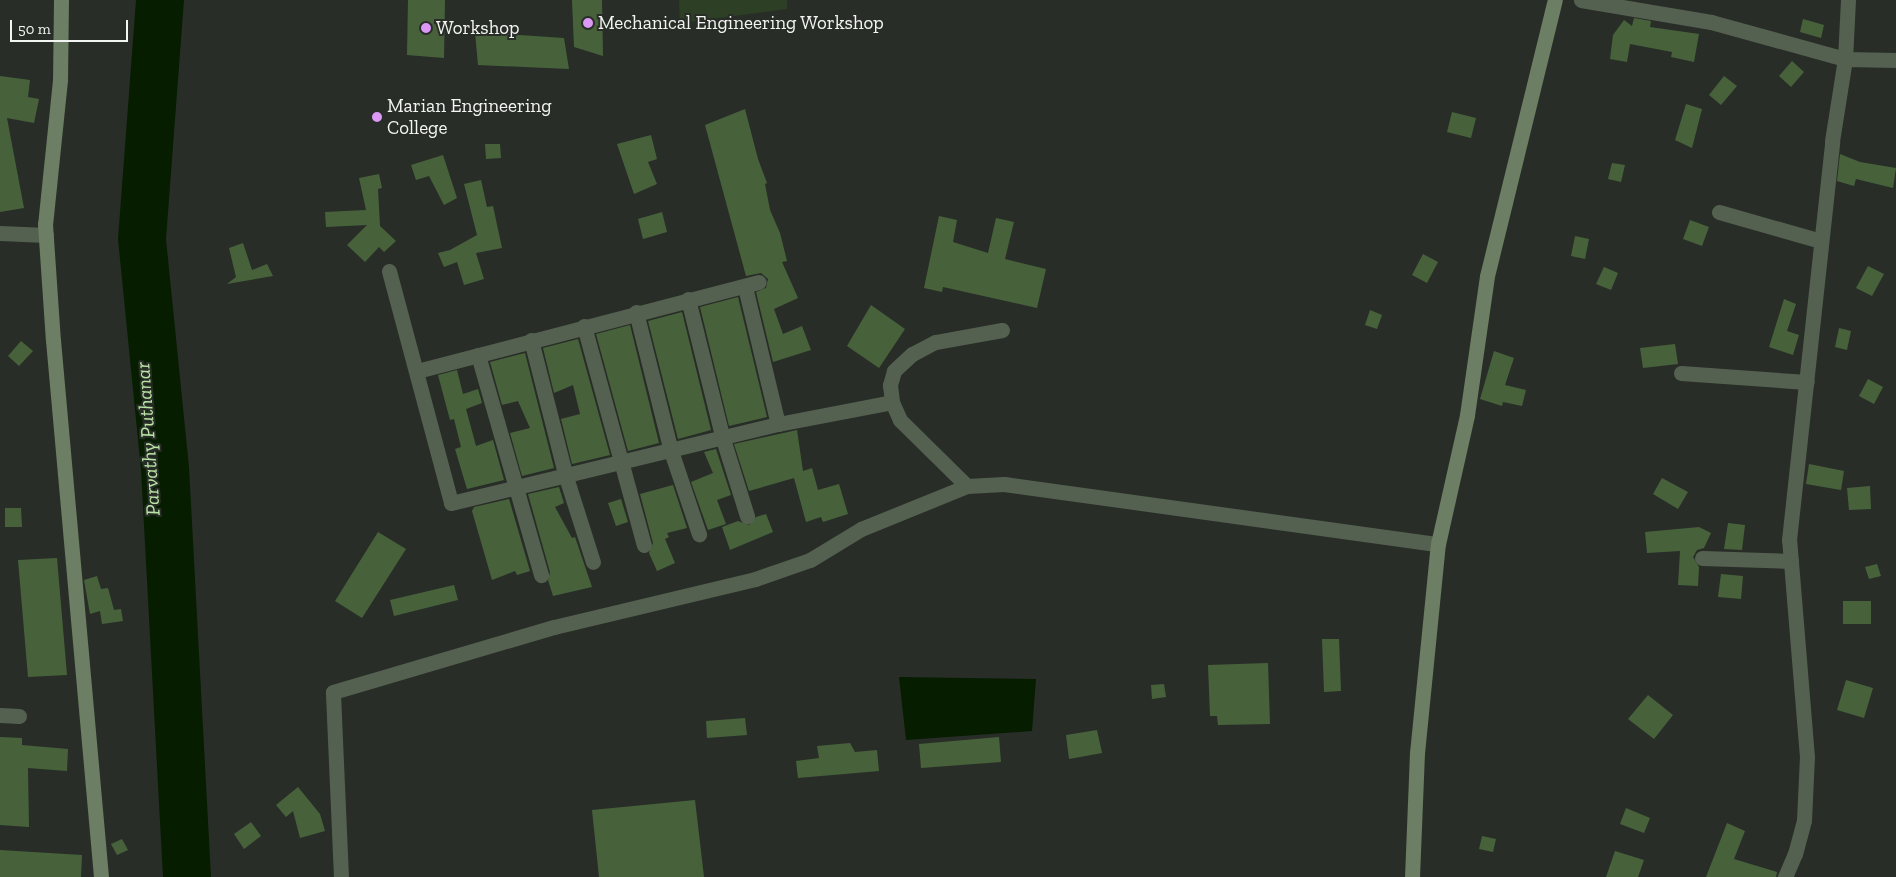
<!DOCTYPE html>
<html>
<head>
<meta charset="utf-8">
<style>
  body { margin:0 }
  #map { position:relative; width:1896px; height:877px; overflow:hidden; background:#292d28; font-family:"Zilla Slab",serif }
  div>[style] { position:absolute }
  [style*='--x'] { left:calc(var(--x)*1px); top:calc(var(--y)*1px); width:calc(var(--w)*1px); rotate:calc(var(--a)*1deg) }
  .green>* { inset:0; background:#2d3f25 }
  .water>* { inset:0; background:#061d00 }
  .building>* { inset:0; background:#47623b }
  .street>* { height:15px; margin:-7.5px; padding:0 7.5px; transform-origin:7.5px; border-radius:7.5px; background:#556150 }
  .secondary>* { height:15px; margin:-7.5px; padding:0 7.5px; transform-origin:7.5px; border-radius:7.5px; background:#6c7e63 }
  .dots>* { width:14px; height:14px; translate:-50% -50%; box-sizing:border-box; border:2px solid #292d28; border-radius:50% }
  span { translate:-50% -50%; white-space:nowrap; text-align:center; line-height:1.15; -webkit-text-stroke:4px #292d28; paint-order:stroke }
  .poi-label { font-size:19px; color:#f3f5f2 }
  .left { translate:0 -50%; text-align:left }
  .water-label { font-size:20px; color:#bae7a6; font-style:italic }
  .scale { position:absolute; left:10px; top:20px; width:118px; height:22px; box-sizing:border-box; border:2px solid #f3f5f2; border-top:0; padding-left:6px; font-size:15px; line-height:18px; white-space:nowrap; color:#f3f5f2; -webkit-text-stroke:4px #292d28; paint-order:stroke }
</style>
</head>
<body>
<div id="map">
  <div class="green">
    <div style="clip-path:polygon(679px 0,787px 0,787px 9px,680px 23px)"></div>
  </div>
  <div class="water">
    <div style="clip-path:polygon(136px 0,184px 0,166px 239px,189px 467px,211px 877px,163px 877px,141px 470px,118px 239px)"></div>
    <div style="clip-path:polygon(899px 677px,1036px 679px,1032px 731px,906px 740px)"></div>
  </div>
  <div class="building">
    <div style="clip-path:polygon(408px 0,445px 0,444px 58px,407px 55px)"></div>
    <div style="clip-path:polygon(572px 0,602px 0,603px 56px,574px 47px)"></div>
    <div style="clip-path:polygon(1634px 18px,1651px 21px,1650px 27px,1699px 34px,1694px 62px,1671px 57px,1672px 52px,1630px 44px,1627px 62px,1610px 59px,1613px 35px,1624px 20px,1632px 26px)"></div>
    <div style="clip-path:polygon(1803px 19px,1824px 25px,1821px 38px,1800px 32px)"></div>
    <div style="clip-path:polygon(475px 32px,564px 38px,569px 69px,478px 65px)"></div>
    <div style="clip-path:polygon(1792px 61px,1804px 72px,1791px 87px,1779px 76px)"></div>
    <div style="clip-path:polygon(0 76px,30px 80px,28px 97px,39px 99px,34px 123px,7px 118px,24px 208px,0 212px)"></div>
    <div style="clip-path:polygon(1724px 76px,1737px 86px,1721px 105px,1709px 95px)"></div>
    <div style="clip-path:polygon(1686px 104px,1702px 109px,1692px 148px,1675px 140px)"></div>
    <div style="clip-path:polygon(745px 109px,758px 159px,767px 183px,765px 184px,770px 210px,780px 233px,787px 261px,782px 262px,798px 298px,774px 309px,783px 334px,802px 326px,811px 350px,773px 362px,756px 292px,766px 288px,768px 279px,761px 273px,746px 276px,705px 125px)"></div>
    <div style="clip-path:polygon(1452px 112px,1476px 118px,1471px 138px,1447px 132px)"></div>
    <div style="clip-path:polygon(651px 135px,657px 159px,648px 162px,657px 184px,634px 194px,617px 144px)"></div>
    <div style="clip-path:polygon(485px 144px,500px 144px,501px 158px,486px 159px)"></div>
    <div style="clip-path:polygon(1840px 154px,1860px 162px,1896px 168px,1893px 188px,1856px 179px,1854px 186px,1837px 181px)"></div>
    <div style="clip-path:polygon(443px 155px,457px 198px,444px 205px,429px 176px,416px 180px,411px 165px)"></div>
    <div style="clip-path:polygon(1612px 163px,1625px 165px,1621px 182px,1608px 179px)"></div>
    <div style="clip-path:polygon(379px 174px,382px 188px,378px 189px,380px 226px,396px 241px,384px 252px,379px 247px,365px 262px,347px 245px,367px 225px,326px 227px,325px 212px,366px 210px,359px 178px)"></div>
    <div style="clip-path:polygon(481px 180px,487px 207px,493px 206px,502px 248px,476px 253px,484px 279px,464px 285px,457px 262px,444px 267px,438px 253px,450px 250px,477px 235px,464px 184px)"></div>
    <div style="clip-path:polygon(662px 212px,667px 232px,643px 239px,638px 219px)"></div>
    <div style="clip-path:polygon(939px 216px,957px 220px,953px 242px,988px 253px,996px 218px,1014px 222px,1005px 259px,1046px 269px,1037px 308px,943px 287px,942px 292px,924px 288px)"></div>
    <div style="clip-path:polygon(1690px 220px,1709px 227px,1702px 246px,1683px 239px)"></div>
    <div style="clip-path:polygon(1575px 236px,1589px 239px,1585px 259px,1571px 256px)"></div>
    <div style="clip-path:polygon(243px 243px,252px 270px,267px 264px,273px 276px,227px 284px,236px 277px,229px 248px)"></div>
    <div style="clip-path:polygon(1423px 254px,1438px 262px,1427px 283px,1412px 275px)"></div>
    <div style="clip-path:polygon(1868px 266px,1884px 274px,1872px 296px,1856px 288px)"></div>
    <div style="clip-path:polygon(1604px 267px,1618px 273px,1611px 290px,1596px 284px)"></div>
    <div style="clip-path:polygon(738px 297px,767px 417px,729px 426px,700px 307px)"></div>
    <div style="clip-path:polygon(1784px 299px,1796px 304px,1787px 331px,1799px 335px,1793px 355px,1769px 347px)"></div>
    <div style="clip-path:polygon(871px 305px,905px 329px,879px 368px,847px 346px)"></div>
    <div style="clip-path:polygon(1370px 310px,1382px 315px,1377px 329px,1365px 325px)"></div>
    <div style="clip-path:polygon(682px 312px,711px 430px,678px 439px,648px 321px)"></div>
    <div style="clip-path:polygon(630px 325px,659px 443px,628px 451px,596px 334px)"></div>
    <div style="clip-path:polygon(1839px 328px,1851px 331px,1847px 350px,1835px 347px)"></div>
    <div style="clip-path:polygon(578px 339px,610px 455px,572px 464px,561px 419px,580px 414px,573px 385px,554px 393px,543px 348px)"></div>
    <div style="clip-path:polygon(21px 341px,33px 351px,19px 366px,8px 356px)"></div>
    <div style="clip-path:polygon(1675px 344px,1678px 364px,1643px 368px,1640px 348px)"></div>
    <div style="clip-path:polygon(1494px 351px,1514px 358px,1505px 385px,1526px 390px,1522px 406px,1503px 402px,1502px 406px,1480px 399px)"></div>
    <div style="clip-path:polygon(525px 353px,554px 468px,522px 476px,510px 433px,530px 428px,518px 401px,502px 405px,490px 362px)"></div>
    <div style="clip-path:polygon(457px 370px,463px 394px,478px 389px,482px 403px,466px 409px,476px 446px,493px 440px,504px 480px,467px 489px,455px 449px,461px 447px,454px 419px,450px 420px,438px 375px)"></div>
    <div style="clip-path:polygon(1868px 379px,1883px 387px,1874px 404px,1859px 396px)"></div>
    <div style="clip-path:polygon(797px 430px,803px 471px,812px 468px,818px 490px,839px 484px,848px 514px,823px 522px,821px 517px,806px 522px,794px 478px,749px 491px,734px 444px)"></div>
    <div style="clip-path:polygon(716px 449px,731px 495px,717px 500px,726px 524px,708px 530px,691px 482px,713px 473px,704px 452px)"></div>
    <div style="clip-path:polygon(1809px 464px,1844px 471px,1841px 490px,1806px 484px)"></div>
    <div style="clip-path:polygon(1662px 478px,1688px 492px,1678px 509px,1653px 494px)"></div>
    <div style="clip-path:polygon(673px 485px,687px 528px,667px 533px,669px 537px,665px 539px,675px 563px,657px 571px,649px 553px,653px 543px,640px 494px)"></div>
    <div style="clip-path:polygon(1870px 486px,1871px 509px,1849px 510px,1847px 488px)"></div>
    <div style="clip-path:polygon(559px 487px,564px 503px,555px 507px,572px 538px,575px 537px,592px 587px,553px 596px,548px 580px,550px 572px,528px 494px)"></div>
    <div style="clip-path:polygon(509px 499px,530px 571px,517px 575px,515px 571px,492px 580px,472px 511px,474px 507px)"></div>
    <div style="clip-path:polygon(621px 499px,628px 522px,616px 526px,608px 503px)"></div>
    <div style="clip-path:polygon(5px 508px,21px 508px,22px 527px,5px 527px)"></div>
    <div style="clip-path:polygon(766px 514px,773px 532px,730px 550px,722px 527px,738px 521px,749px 525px,756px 517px)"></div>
    <div style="clip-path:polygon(1728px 523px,1745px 525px,1742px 550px,1724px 549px)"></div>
    <div style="clip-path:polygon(1699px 527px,1711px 533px,1704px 548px,1697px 550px,1693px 557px,1699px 567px,1698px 586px,1678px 585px,1680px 551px,1647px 553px,1645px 532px)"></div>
    <div style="clip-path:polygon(378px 532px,406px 549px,362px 618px,335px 601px)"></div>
    <div style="clip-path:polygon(57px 558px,67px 675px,28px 677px,18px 560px)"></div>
    <div style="clip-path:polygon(1877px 564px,1881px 576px,1869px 579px,1865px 567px)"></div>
    <div style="clip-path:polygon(1721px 574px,1743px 576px,1741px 599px,1718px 597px)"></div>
    <div style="clip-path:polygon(97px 576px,101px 589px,108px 588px,114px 610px,121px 609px,123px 621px,102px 624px,100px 611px,90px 614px,84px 580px)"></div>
    <div style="clip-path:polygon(454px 585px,458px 600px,394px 616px,390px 600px)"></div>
    <div style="clip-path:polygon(1843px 601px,1871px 601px,1871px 624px,1843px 624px)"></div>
    <div style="clip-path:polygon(1322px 639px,1339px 639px,1341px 691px,1324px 692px)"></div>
    <div style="clip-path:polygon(1268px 663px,1270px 724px,1218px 725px,1217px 716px,1210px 716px,1208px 665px)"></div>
    <div style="clip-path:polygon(1846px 680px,1873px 688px,1864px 718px,1837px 710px)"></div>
    <div style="clip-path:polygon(1164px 684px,1166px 697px,1152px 699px,1151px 685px)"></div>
    <div style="clip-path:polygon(1648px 695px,1673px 715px,1654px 739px,1628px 719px)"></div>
    <div style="clip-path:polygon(745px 718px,747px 735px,707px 738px,706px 721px)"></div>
    <div style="clip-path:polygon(1097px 730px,1102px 753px,1069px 759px,1066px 735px)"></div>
    <div style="clip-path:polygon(0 737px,22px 738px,22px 745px,68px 749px,67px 771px,28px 768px,29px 827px,0 825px)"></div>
    <div style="clip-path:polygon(999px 737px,1001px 762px,921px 768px,919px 744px)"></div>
    <div style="clip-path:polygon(850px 743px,855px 752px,877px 750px,879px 771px,798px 778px,796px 761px,819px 758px,817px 746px)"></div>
    <div style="clip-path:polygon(298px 787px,320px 814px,325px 831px,300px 838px,293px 811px,286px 817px,276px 805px)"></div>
    <div style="clip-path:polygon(695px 800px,704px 877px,599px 877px,592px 810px)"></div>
    <div style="clip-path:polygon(1626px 808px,1650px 818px,1644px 833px,1620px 824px)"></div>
    <div style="clip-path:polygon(251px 822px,261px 836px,244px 849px,234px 834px)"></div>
    <div style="clip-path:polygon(1727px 823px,1745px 831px,1734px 859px,1777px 872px,1776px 877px,1706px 877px)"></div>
    <div style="clip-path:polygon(1482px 836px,1496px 839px,1493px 852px,1479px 849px)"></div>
    <div style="clip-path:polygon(122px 839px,128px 850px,117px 855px,111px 844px)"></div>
    <div style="clip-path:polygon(0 850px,82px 855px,81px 877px,0 877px)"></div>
    <div style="clip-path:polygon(1615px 851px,1644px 860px,1638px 877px,1606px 877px)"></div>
  </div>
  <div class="street">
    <div style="--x:1581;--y:0;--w:132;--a:9.6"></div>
    <div style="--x:1711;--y:22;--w:139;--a:15.4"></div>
    <div style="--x:1845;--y:59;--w:51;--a:1.1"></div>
    <div style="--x:1719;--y:212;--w:106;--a:15.9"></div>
    <div style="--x:0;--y:233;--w:46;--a:2.5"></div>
    <div style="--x:389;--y:271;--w:240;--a:75"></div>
    <div style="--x:451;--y:503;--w:336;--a:-13.6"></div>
    <div style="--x:778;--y:424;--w:116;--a:-10.9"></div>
    <div style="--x:745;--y:287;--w:141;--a:76.5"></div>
    <div style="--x:688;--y:299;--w:144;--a:76"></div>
    <div style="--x:723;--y:439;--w:81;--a:72.7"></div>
    <div style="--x:636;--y:312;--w:143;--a:75.9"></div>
    <div style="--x:671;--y:451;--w:88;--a:71.4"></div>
    <div style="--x:584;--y:326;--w:227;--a:74.7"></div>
    <div style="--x:1002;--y:330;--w:68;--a:169.8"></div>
    <div style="--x:935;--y:342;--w:26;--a:152"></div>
    <div style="--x:912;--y:354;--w:25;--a:137"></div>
    <div style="--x:894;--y:371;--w:15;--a:106"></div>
    <div style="--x:890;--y:385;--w:17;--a:83"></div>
    <div style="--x:892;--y:402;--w:20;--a:66"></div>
    <div style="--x:900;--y:420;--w:94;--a:44.6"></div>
    <div style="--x:967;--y:486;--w:37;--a:-3"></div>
    <div style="--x:1004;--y:484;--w:438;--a:7.9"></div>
    <div style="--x:531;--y:340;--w:141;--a:75.7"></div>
    <div style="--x:566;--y:477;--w:89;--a:72.4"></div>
    <div style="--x:478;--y:355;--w:229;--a:74"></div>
    <div style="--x:417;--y:371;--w:353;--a:-14.6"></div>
    <div style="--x:1681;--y:373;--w:126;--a:4.1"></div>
    <div style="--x:1702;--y:558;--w:89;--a:1.9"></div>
    <div style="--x:0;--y:715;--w:19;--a:3"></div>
    <div style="--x:341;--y:877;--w:185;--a:-92.5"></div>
    <div style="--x:333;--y:692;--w:230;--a:-16.4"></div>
    <div style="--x:554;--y:627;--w:207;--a:-13.4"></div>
    <div style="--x:755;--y:579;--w:58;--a:-19.1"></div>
    <div style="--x:810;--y:560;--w:60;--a:-31.3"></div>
    <div style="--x:861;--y:529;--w:114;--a:-22.1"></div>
    <div style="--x:1785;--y:877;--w:25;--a:-67"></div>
    <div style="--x:1795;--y:854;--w:35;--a:-75"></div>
    <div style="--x:1804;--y:820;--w:63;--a:-87.3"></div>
    <div style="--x:1807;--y:757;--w:218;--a:-94.7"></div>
    <div style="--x:1789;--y:540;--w:401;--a:-83.8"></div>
    <div style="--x:1832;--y:141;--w:83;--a:-81"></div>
    <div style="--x:1845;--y:59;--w:59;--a:-87.1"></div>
  </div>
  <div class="secondary">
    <div style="--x:61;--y:0;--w:80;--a:90.7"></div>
    <div style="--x:60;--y:80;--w:145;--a:95.9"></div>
    <div style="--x:45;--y:224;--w:116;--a:86.1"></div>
    <div style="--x:53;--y:340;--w:539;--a:84.89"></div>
    <div style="--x:1412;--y:877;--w:124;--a:-87.7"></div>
    <div style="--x:1417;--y:753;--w:210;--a:-84.3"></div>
    <div style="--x:1438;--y:544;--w:132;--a:-77.3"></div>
    <div style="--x:1467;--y:415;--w:140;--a:-81.8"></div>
    <div style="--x:1487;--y:276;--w:284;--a:-76.2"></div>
  </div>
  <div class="dots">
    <div style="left:588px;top:23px;background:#db99f5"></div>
    <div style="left:426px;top:28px;background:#db99f5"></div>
    <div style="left:377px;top:117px;background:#db99f5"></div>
  </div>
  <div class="poi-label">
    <span class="left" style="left:598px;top:23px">Mechanical Engineering Workshop</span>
    <span class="left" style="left:436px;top:28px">Workshop</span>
    <span class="left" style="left:387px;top:117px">Marian Engineering<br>College</span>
  </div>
  <div class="water-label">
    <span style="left:148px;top:439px;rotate:-94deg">Parvathy Puthanar</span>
  </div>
  <div class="scale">50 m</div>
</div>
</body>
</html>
